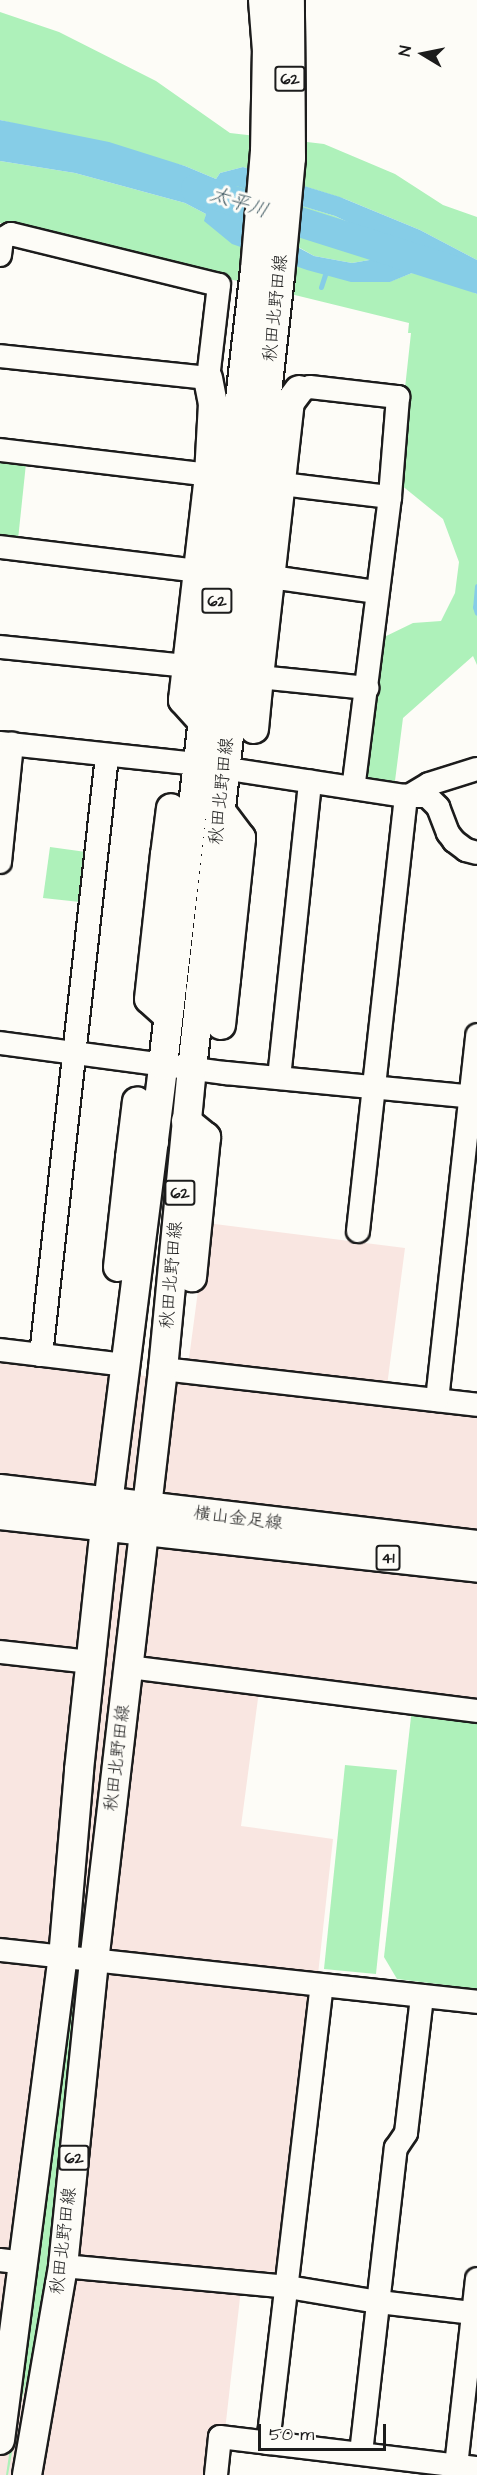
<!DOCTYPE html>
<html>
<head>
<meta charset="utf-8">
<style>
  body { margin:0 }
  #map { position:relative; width:477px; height:2475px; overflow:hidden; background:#fdfcf7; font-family:"Architects Daughter","Klee One",sans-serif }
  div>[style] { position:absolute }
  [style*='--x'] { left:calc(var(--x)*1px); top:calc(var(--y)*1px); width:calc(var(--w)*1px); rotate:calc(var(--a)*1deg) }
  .built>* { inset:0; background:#f9e6e1 }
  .green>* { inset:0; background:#aef1ba }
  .water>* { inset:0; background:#86cde7 }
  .stream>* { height:5px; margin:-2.5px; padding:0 2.5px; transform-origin:2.5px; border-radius:2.5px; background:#86cde7 }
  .river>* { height:30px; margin:-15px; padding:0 15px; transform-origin:15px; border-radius:15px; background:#86cde7 }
  .roads { filter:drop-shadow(2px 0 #1c1c1c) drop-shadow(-2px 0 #1c1c1c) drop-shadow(0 2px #1c1c1c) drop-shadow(0 -2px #1c1c1c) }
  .minor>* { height:22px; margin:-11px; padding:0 11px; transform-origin:11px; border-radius:11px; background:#fdfcf7 }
  .major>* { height:28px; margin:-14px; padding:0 14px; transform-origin:14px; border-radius:14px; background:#fdfcf7 }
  span { translate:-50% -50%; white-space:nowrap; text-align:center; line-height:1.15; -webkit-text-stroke:6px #fdfcf7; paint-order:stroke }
  .shield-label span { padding:2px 4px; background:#fdfcf7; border:2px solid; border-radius:4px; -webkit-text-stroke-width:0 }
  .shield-label { font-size:16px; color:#1c1c1c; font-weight:700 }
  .street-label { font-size:18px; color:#1c1c1c }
  .water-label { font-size:20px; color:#415a63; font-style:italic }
  .north { position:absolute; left:393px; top:24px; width:60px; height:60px; -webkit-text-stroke:4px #fdfcf7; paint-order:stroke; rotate:280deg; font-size:16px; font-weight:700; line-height:24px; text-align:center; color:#1c1c1c }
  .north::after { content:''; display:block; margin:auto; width:21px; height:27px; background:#1c1c1c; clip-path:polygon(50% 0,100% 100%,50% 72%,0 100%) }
  .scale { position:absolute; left:258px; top:2424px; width:128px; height:27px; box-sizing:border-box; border:3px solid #1c1c1c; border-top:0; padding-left:8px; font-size:18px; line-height:21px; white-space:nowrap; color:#1c1c1c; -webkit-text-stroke:4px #fdfcf7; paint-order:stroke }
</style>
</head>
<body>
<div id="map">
  <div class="built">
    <div style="clip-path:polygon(207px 1223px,405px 1248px,387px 1386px,477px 1398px,477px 1701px,261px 1676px,241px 1826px,333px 1839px,285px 2272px,243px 2271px,220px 2475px,0 2475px,0 1358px,186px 1381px)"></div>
  </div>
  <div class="green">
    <div style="clip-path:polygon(0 12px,59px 32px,156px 81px,230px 133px,324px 144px,395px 174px,443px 205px,477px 217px,477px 260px,420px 230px,345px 199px,243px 167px,220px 173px,216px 179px,185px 166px,0 120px)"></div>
    <div style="clip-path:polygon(0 161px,75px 173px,185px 203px,206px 214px,205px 221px,389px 282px,412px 273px,449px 282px,477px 294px,477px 665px,473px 656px,403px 718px,395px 781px,358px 777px,378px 640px,413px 623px,441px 621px,455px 593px,459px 562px,443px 519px,395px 480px,411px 333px,408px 333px,409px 323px,0 223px)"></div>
    <div style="clip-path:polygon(236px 185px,335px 216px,381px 238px,381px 258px,352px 263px,314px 256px,234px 210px)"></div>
    <div style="clip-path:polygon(0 450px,27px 454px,17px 549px,0 547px)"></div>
    <div style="clip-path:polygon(50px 847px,86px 852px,80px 902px,43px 898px)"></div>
    <div style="clip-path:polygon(412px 1708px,477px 1716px,477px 1989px,397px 1979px,384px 1957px)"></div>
    <div style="clip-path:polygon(345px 1765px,397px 1770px,376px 1974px,324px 1969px)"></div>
    <div style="clip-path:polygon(77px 2000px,42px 2322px,21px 2403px,8px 2475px,6px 2475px,35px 2280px,47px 2161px,58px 2114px,73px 2001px)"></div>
  </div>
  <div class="water">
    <div style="clip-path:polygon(evenodd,0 120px,109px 142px,185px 166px,216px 179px,220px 173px,243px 167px,340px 197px,420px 230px,477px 260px,477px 294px,449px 282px,412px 273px,390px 282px,351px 282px,307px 270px,232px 244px,204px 221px,206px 214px,185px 203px,75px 173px,0 161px,0 120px,236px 186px,335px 216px,381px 238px,381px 258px,352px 263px,314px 256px,240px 216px,234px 210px,236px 186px)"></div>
  </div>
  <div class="stream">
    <div style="--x:321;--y:287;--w:13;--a:-72"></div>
    <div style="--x:477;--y:586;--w:21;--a:95"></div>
    <div style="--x:475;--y:607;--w:6;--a:72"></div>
  </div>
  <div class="river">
    <div style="--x:196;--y:189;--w:295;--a:17.6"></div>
  </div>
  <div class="roads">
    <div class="minor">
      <div style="--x:0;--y:255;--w:16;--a:-83"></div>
      <div style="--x:2;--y:239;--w:10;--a:-29"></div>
      <div style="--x:11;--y:234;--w:214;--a:13.8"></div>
      <div style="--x:219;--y:285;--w:94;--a:96.7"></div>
      <div style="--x:208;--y:378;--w:209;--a:-174"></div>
      <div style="--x:299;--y:390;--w:11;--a:-15"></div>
      <div style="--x:310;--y:387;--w:89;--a:6.5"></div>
      <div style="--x:398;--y:397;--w:100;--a:94.6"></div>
      <div style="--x:390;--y:497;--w:293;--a:97.2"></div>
      <div style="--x:0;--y:450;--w:210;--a:6.8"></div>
      <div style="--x:282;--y:484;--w:109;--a:6.9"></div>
      <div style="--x:0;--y:547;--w:198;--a:6.9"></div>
      <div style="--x:271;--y:577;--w:107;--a:8.1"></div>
      <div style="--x:0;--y:647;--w:188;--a:5.8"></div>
      <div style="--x:259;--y:677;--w:109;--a:5.8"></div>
      <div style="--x:0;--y:743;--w:197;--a:6.1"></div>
      <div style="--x:196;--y:764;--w:212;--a:8.7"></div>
      <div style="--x:406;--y:796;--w:21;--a:0"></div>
      <div style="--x:427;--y:796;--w:16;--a:45"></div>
      <div style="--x:438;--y:807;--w:28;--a:69"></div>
      <div style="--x:448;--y:833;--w:10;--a:53"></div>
      <div style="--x:454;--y:841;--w:15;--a:37"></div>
      <div style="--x:466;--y:850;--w:11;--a:15"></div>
      <div style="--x:409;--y:796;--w:23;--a:-31"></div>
      <div style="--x:429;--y:784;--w:50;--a:-17.4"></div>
      <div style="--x:0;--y:862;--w:119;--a:-84.2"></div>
      <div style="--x:0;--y:1043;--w:228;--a:7.6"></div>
      <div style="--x:226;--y:1073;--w:252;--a:5.5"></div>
      <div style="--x:279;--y:1078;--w:298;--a:-84"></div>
      <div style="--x:358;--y:1231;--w:438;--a:-83.7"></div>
      <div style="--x:0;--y:1350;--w:127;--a:6.8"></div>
      <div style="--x:41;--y:1355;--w:603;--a:-83.71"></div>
      <div style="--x:163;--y:1369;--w:316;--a:6.5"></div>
      <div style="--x:437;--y:1400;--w:367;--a:-83.7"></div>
      <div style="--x:0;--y:1652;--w:91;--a:6.3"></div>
      <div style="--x:129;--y:1667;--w:351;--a:7.2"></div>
      <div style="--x:0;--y:1950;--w:480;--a:6.2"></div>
      <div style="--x:0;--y:2260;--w:24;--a:7"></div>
      <div style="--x:63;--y:2266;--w:226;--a:5.3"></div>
      <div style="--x:288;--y:2287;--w:92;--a:9.4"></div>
      <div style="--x:379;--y:2302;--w:95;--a:6.7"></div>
      <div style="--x:268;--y:2443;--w:460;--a:-83.3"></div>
      <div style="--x:361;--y:2453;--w:307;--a:-83.5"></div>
      <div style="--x:396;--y:2148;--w:18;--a:-56"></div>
      <div style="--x:406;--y:2133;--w:138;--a:-83.3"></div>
      <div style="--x:216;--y:2475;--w:38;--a:-84"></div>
      <div style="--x:220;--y:2437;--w:259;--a:6.9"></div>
      <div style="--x:455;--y:2475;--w:197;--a:-83.6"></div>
    </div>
    <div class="major">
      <div style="--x:232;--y:698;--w:34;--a:-38"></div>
      <div style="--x:259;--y:677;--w:277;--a:-83.6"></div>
      <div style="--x:290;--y:402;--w:15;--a:-53"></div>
      <div style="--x:201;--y:720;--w:27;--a:-132"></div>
      <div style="--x:183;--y:700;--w:226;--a:-83.4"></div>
      <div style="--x:209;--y:475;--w:71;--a:-86.8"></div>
      <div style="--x:213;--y:404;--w:26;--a:-101"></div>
      <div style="--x:254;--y:729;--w:52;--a:-84.5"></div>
      <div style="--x:165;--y:855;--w:47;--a:-82.7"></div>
      <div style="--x:200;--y:992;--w:29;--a:-27"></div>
      <div style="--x:226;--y:979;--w:142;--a:-83.9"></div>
      <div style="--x:241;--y:838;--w:35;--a:-127"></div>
      <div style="--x:168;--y:1016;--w:25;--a:-138"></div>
      <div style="--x:149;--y:999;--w:145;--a:-83.7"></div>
      <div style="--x:165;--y:855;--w:29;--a:-36"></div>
      <div style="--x:221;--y:1025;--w:46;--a:-83.8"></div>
      <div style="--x:186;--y:1121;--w:26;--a:39"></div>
      <div style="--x:206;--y:1137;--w:141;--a:95.7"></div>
      <div style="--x:130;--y:1158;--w:57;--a:-83"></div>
      <div style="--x:118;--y:1267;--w:110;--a:-83.7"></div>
      <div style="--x:130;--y:1158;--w:29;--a:-34"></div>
      <div style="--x:0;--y:1489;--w:480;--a:6.7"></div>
      <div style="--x:0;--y:1515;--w:480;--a:6.3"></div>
      <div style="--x:0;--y:2440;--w:486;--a:-82.6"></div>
      <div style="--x:63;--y:1958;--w:189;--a:-85.1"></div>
      <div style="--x:79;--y:1770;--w:244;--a:-83.9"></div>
      <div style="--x:105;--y:1527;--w:466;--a:-82.8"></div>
      <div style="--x:163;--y:1065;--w:800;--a:-83.4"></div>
      <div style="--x:255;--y:270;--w:119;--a:-85.2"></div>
      <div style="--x:265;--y:151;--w:100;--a:-88.9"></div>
      <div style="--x:267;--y:51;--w:51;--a:-94.5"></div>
      <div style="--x:27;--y:2475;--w:212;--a:-80.2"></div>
      <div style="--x:63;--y:2266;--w:306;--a:-84.2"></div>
      <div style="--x:94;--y:1962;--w:597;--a:-83.36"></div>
      <div style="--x:163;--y:1369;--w:301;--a:-84.5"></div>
      <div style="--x:192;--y:1069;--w:798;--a:-83.67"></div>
      <div style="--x:280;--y:276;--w:119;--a:-84.7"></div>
      <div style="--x:291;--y:158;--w:158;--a:-90.4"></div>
    </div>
  </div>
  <div class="shield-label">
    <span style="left:290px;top:79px">62</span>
    <span style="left:217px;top:601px">62</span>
    <span style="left:180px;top:1193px">62</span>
    <span style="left:388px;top:1558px">41</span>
    <span style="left:74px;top:2158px">62</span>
  </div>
  <div class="street-label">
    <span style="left:276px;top:308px;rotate:-84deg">秋田北野田線</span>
    <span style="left:222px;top:791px;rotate:-84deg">秋田北野田線</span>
    <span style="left:172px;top:1275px;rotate:-85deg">秋田北野田線</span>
    <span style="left:238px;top:1519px;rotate:7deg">横山金足線</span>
    <span style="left:118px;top:1758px;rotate:-83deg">秋田北野田線</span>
    <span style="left:64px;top:2241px;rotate:-83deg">秋田北野田線</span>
  </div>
  <div class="water-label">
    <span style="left:239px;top:203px;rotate:18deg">太平川</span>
  </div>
  <div class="north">N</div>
  <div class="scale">50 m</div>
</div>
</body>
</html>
